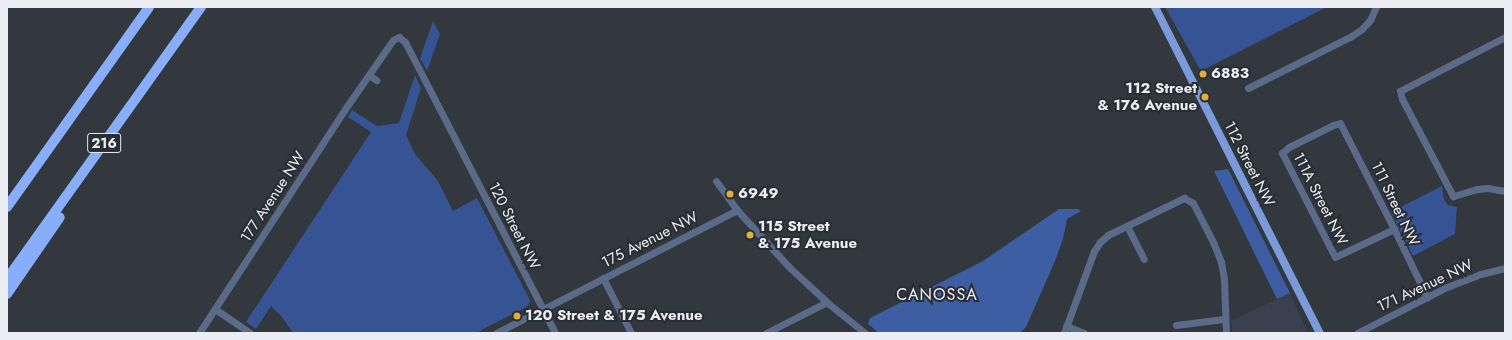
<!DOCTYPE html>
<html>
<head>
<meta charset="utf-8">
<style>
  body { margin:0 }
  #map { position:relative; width:1512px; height:340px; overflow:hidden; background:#33373e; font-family:Jost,sans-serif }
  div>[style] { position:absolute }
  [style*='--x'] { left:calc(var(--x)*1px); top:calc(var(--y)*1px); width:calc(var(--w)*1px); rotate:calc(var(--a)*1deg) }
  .built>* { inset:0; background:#3a404d }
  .green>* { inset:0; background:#365393 }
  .forest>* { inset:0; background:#3e5ea4 }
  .minor>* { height:7px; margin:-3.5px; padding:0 3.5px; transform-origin:3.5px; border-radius:3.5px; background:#5a6a89 }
  .major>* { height:8px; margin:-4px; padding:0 4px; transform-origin:4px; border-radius:4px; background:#7b9ada }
  .highway>* { height:10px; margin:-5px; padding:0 5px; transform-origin:5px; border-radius:5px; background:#88adfa }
  .dots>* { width:11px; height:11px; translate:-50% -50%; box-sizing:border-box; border:2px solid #292d34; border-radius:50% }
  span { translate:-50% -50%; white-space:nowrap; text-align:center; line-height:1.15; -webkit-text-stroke:4px #292d34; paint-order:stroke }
  .shield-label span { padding:1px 3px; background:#292d34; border:1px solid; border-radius:3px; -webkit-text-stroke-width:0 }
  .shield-label { font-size:14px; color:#ebedf2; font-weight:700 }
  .poi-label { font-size:15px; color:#ebedf2; font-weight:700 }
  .left { translate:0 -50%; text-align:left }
  .right { translate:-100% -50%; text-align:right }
  .street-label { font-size:15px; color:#ebedf2 }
  .neighbourhood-label { font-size:16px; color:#ebedf2; letter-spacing:1px }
  .frame { position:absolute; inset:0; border:8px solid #ebedf2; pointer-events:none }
</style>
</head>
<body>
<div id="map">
  <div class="built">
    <div style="clip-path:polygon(1290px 293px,1308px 333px,1233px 333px,1231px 321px)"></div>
  </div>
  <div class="green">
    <div style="clip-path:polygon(1165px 7px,1327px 7px,1201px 71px)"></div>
    <div style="clip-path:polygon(433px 21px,440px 34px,427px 71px,420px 58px)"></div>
    <div style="clip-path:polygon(415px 75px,421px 88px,406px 135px,415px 154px,438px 181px,453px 211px,477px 198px,530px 300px,528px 306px,476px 333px,293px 333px,282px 317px,271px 306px,256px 329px,246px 322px,371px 132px,348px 117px,352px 110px,377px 126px,399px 123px)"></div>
    <div style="clip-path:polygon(1442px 186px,1444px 200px,1448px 205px,1457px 207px,1455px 234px,1413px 256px,1391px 212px)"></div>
  </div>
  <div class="forest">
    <div style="clip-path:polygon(1228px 169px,1290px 293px,1277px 299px,1214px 171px)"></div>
    <div style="clip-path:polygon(1059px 209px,1078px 209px,1081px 211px,1067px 219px,1063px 239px,1055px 261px,1026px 327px,1020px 333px,879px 333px,868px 324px,870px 318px,983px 261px)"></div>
  </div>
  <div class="minor">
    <div style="--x:1505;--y:37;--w:118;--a:152.8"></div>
    <div style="--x:1400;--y:91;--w:8;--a:76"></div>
    <div style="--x:1402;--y:99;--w:110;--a:62.3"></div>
    <div style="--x:1453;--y:196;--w:25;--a:-16"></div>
    <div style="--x:1477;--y:189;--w:11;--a:-5"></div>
    <div style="--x:1488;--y:188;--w:17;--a:10"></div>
    <div style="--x:369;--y:75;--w:9;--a:36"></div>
    <div style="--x:1248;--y:88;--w:114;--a:-26.6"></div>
    <div style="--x:1350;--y:37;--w:14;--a:-34"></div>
    <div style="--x:1362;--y:29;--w:12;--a:-48"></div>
    <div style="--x:1370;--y:20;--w:14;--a:-65"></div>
    <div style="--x:716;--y:181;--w:36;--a:54"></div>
    <div style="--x:737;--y:210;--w:77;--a:47.6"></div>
    <div style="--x:789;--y:267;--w:54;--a:42.8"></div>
    <div style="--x:829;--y:304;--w:46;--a:38.9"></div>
    <div style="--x:1127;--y:226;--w:37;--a:63"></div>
    <div style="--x:1394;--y:229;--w:65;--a:154.6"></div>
    <div style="--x:1335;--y:257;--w:117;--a:-117"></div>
    <div style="--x:1282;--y:153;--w:9;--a:-41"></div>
    <div style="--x:1289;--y:147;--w:49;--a:-26.6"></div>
    <div style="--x:1333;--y:125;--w:7;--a:-16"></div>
    <div style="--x:1340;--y:123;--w:119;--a:63"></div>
    <div style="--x:1394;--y:229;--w:76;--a:64.1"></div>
    <div style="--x:603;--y:278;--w:62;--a:63"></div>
    <div style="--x:215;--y:309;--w:42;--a:34.4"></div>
    <div style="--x:1176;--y:325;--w:48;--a:-7.1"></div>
    <div style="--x:1066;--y:326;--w:19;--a:21"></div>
    <div style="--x:199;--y:333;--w:267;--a:-56.9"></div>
    <div style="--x:345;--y:109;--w:84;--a:-55.2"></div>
    <div style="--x:393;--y:40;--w:7;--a:-27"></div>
    <div style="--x:399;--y:37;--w:8;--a:40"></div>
    <div style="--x:405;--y:42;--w:327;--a:62.7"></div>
    <div style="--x:496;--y:333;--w:271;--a:-27"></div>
    <div style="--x:766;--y:333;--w:68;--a:-26.9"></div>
    <div style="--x:1064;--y:333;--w:87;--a:-69.9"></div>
    <div style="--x:1094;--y:251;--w:11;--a:-56"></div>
    <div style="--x:1100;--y:242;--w:11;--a:-41"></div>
    <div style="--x:1108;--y:235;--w:85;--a:-26"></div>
    <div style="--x:1184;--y:198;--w:10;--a:29"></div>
    <div style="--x:1193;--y:203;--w:44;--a:62.9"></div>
    <div style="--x:1213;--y:242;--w:22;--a:68"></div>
    <div style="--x:1221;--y:262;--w:17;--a:80"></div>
    <div style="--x:1224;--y:279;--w:54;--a:87.9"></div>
    <div style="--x:1357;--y:333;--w:101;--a:-27.1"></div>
    <div style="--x:1447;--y:287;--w:36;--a:-21"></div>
    <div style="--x:1481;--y:274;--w:25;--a:-14"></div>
  </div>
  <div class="major">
    <div style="--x:1155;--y:7;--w:365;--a:63.2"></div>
  </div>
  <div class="highway">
    <div style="--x:7;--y:207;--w:245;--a:-54.6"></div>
    <div style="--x:7;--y:279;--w:334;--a:-54.5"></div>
    <div style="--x:7;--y:294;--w:93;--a:-55.5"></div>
  </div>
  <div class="dots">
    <div style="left:1203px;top:74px;background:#e2af34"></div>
    <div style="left:1205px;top:97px;background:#e2af34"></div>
    <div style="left:730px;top:194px;background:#e2af34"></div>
    <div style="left:750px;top:235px;background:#e2af34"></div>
    <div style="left:517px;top:316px;background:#e2af34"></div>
  </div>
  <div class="shield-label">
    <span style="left:104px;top:143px">216</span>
  </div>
  <div class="poi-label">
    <span class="left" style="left:1211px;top:74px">6883</span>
    <span class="right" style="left:1197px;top:97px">112 Street<br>&amp; 176 Avenue</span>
    <span class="left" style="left:738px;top:194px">6949</span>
    <span class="left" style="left:758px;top:235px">115 Street<br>&amp; 175 Avenue</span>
    <span class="left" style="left:525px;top:316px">120 Street &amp; 175 Avenue</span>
  </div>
  <div class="street-label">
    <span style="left:1249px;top:164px;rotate:63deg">112 Street NW</span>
    <span style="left:273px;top:197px;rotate:-57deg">177 Avenue NW</span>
    <span style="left:1320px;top:199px;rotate:63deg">111A Street NW</span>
    <span style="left:1395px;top:204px;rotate:64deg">111 Street NW</span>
    <span style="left:514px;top:226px;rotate:63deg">120 Street NW</span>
    <span style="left:650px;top:240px;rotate:-27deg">175 Avenue NW</span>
    <span style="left:1425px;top:286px;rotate:-25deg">171 Avenue NW</span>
  </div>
  <div class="neighbourhood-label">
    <span style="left:937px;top:295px">CANOSSA</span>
  </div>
  <div class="frame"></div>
</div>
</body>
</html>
